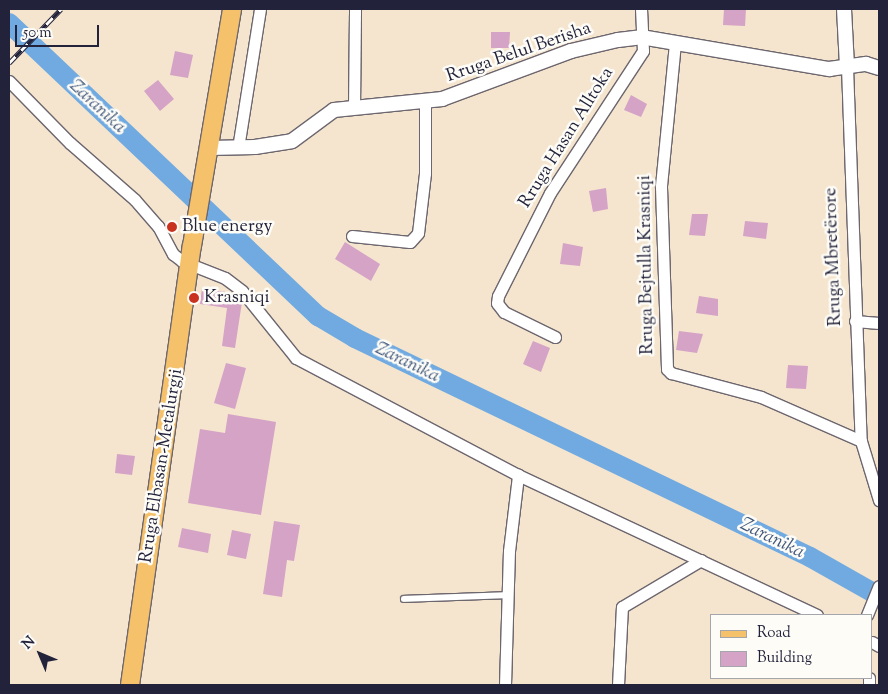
<!DOCTYPE html>
<html>
<head>
<meta charset="utf-8">
<style>
  body { margin:0 }
  #map { position:relative; width:888px; height:694px; overflow:hidden; background:#f5e5ce; font-family:"Sorts Mill Goudy",serif }
  div>[style] { position:absolute }
  [style*='--x'] { left:calc(var(--x)*1px); top:calc(var(--y)*1px); width:calc(var(--w)*1px); rotate:calc(var(--a)*1deg) }
  .river>* { height:20px; margin:-10px; padding:0 10px; transform-origin:10px; border-radius:10px; background:#70aae0 }
  .building>* { inset:0; background:#d4a3c6 }
  .roads { filter:drop-shadow(1px 0 #6c666e) drop-shadow(-1px 0 #6c666e) drop-shadow(0 1px #6c666e) drop-shadow(0 -1px #6c666e) }
  .service>* { height:5.5px; margin:-2.75px; padding:0 2.75px; transform-origin:2.75px; border-radius:2.75px; background:#fff }
  .minor>* { height:11px; margin:-5.5px; padding:0 5.5px; transform-origin:5.5px; border-radius:5.5px; background:#fff }
  .tertiary>* { height:14px; margin:-7px; padding:0 7px; transform-origin:7px; border-radius:7px; background:#fff }
  .primary>* { height:18px; margin:-9px; padding:0 9px; transform-origin:9px; border-radius:9px; background:#f5c16b }
  .rail>* { height:5px; margin-top:-2.5px; transform-origin:0; background:repeating-linear-gradient(90deg,#fdfcf7 0 9px,#22223b 0 18px); box-sizing:border-box; border-block:1px solid #22223b }
  .dots>* { width:14px; height:14px; translate:-50% -50%; box-sizing:border-box; border:2px solid #fdfcf7; border-radius:50% }
  span { translate:-50% -50%; white-space:nowrap; text-align:center; line-height:1.15; -webkit-text-stroke:5px #fdfcf7; paint-order:stroke }
  .street-label { font-size:18px; color:#22223b }
  .poi-label { font-size:18px; color:#22223b }
  .left { translate:0 -50%; text-align:left }
  .water-label { font-size:19px; color:#41587d; font-style:italic }
  .frame { position:absolute; inset:0; border:10px solid #22223b; pointer-events:none }
  .legend { position:absolute; left:710px; top:614px; width:162px; height:65px; box-sizing:border-box; background:#fdfcf7; border:1px solid #a5a5ac; margin:0; padding:6px 9px; list-style:none; font-size:15px; color:#22223b }
  .legend li { display:flex; align-items:center; gap:10px; height:25px }
  .legend b { width:25px; border:1px solid #a5a5ac }
  .north { position:absolute; left:15px; top:629px; width:50px; height:50px; -webkit-text-stroke:4px #fdfcf7; paint-order:stroke; rotate:315deg; font-size:14px; font-weight:700; line-height:20px; text-align:center; color:#22223b }
  .north::after { content:''; display:block; margin:auto; width:18px; height:22px; background:#22223b; clip-path:polygon(50% 0,100% 100%,50% 72%,0 100%) }
  .scale { position:absolute; left:15px; top:25px; width:84px; height:22px; box-sizing:border-box; border:2px solid #22223b; border-top:0; padding-left:6px; font-size:15px; line-height:18px; white-space:nowrap; color:#22223b; -webkit-text-stroke:4px #fdfcf7; paint-order:stroke }
</style>
</head>
<body>
<div id="map">
  <div class="river">
    <div style="--x:9;--y:23;--w:426;--a:43.5"></div>
    <div style="--x:318;--y:316;--w:43;--a:30.7"></div>
    <div style="--x:355;--y:338;--w:505;--a:25.7"></div>
    <div style="--x:810;--y:557;--w:79;--a:29.5"></div>
  </div>
  <div class="building">
    <div style="clip-path:polygon(724px 9px,746px 9px,745px 26px,723px 25px)"></div>
    <div style="clip-path:polygon(491px 32px,510px 32px,509px 48px,491px 48px)"></div>
    <div style="clip-path:polygon(175px 51px,193px 55px,188px 78px,170px 75px)"></div>
    <div style="clip-path:polygon(158px 80px,174px 99px,160px 111px,144px 91px)"></div>
    <div style="clip-path:polygon(631px 95px,647px 104px,641px 117px,624px 110px)"></div>
    <div style="clip-path:polygon(606px 188px,608px 209px,593px 212px,589px 191px)"></div>
    <div style="clip-path:polygon(692px 214px,708px 214px,705px 236px,689px 235px)"></div>
    <div style="clip-path:polygon(745px 221px,768px 223px,766px 239px,743px 236px)"></div>
    <div style="clip-path:polygon(345px 242px,380px 264px,371px 281px,335px 259px)"></div>
    <div style="clip-path:polygon(563px 243px,583px 247px,580px 266px,560px 264px)"></div>
    <div style="clip-path:polygon(202px 288px,232px 293px,242px 302px,235px 348px,222px 346px,227px 308px,200px 304px)"></div>
    <div style="clip-path:polygon(699px 296px,718px 299px,718px 316px,696px 313px)"></div>
    <div style="clip-path:polygon(679px 331px,703px 334px,697px 353px,676px 350px)"></div>
    <div style="clip-path:polygon(533px 341px,550px 348px,541px 372px,523px 364px)"></div>
    <div style="clip-path:polygon(226px 363px,246px 368px,235px 409px,214px 403px)"></div>
    <div style="clip-path:polygon(788px 365px,808px 366px,806px 389px,786px 388px)"></div>
    <div style="clip-path:polygon(228px 414px,276px 422px,261px 515px,188px 503px,200px 429px,225px 433px)"></div>
    <div style="clip-path:polygon(117px 454px,135px 456px,132px 475px,115px 473px)"></div>
    <div style="clip-path:polygon(274px 521px,300px 525px,294px 561px,287px 560px,282px 597px,263px 594px)"></div>
    <div style="clip-path:polygon(182px 528px,211px 534px,208px 553px,178px 547px)"></div>
    <div style="clip-path:polygon(232px 530px,251px 534px,246px 559px,227px 555px)"></div>
  </div>
  <div class="roads">
    <div class="service">
      <div style="--x:404;--y:599;--w:104;--a:-2.2"></div>
    </div>
    <div class="minor">
      <div style="--x:675;--y:43;--w:145;--a:95.6"></div>
      <div style="--x:661;--y:187;--w:182;--a:88.1"></div>
      <div style="--x:667;--y:369;--w:6;--a:45"></div>
      <div style="--x:671;--y:373;--w:93;--a:14.9"></div>
      <div style="--x:761;--y:397;--w:109;--a:23.7"></div>
      <div style="--x:847;--y:67;--w:374;--a:87.9"></div>
      <div style="--x:861;--y:441;--w:62;--a:73"></div>
      <div style="--x:9;--y:81;--w:87;--a:45.5"></div>
      <div style="--x:70;--y:143;--w:86;--a:41.2"></div>
      <div style="--x:135;--y:200;--w:35;--a:49"></div>
      <div style="--x:158;--y:226;--w:32;--a:62"></div>
      <div style="--x:173;--y:254;--w:11;--a:38"></div>
      <div style="--x:182;--y:261;--w:46;--a:21.6"></div>
      <div style="--x:225;--y:278;--w:21;--a:37"></div>
      <div style="--x:242;--y:291;--w:86;--a:51.1"></div>
      <div style="--x:296;--y:358;--w:251;--a:27.8"></div>
      <div style="--x:518;--y:475;--w:330;--a:25.1"></div>
      <div style="--x:354;--y:108;--w:99;--a:-89.4"></div>
      <div style="--x:238;--y:148;--w:141;--a:-81"></div>
      <div style="--x:352;--y:236;--w:58;--a:5.9"></div>
      <div style="--x:410;--y:242;--w:12;--a:-48"></div>
      <div style="--x:418;--y:233;--w:60;--a:-83.3"></div>
      <div style="--x:425;--y:173;--w:71;--a:-90"></div>
      <div style="--x:855;--y:321;--w:24;--a:5"></div>
      <div style="--x:555;--y:337;--w:57;--a:-153.9"></div>
      <div style="--x:504;--y:312;--w:11;--a:-128"></div>
      <div style="--x:497;--y:303;--w:7;--a:-82"></div>
      <div style="--x:498;--y:296;--w:115;--a:-63.2"></div>
      <div style="--x:550;--y:193;--w:170;--a:-56.8"></div>
      <div style="--x:643;--y:51;--w:42;--a:-92.7"></div>
      <div style="--x:867;--y:615;--w:31;--a:-68"></div>
      <div style="--x:872;--y:642;--w:8;--a:30"></div>
      <div style="--x:869;--y:678;--w:7;--a:90"></div>
      <div style="--x:505;--y:685;--w:134;--a:-88.3"></div>
      <div style="--x:509;--y:551;--w:77;--a:-83.2"></div>
      <div style="--x:618;--y:685;--w:78;--a:-87.1"></div>
      <div style="--x:622;--y:607;--w:92;--a:-30.7"></div>
    </div>
    <div class="tertiary">
      <div style="--x:844;--y:9;--w:58;--a:87"></div>
      <div style="--x:209;--y:148;--w:46;--a:-1.2"></div>
      <div style="--x:255;--y:147;--w:37;--a:-9"></div>
      <div style="--x:292;--y:141;--w:52;--a:-36.4"></div>
      <div style="--x:334;--y:110;--w:109;--a:-5.8"></div>
      <div style="--x:442;--y:99;--w:138;--a:-20.4"></div>
      <div style="--x:571;--y:51;--w:48;--a:-13.2"></div>
      <div style="--x:618;--y:40;--w:23;--a:-7"></div>
      <div style="--x:641;--y:37;--w:191;--a:9.7"></div>
      <div style="--x:829;--y:69;--w:37;--a:-8"></div>
      <div style="--x:866;--y:64;--w:14;--a:17"></div>
    </div>
    <div class="primary">
      <div style="--x:130;--y:685;--w:443;--a:-82"></div>
      <div style="--x:192;--y:246;--w:240;--a:-80.4"></div>
    </div>
  </div>
  <div class="rail">
    <div style="--x:9;--y:63;--w:75;--a:-46.1"></div>
  </div>
  <div class="dots">
    <div style="left:172px;top:227px;background:#c8321e"></div>
    <div style="left:194px;top:298px;background:#c8321e"></div>
  </div>
  <div class="street-label">
    <span style="left:519px;top:53px;rotate:-19deg">Rruga Belul Berisha</span>
    <span style="left:567px;top:138px;rotate:-58deg">Rruga Hasan Alltoka</span>
    <span style="left:834px;top:257px;rotate:-92deg">Rruga Mbretërore</span>
    <span style="left:647px;top:265px;rotate:-91deg">Rruga Bejtulla Krasniqi</span>
    <span style="left:162px;top:466px;rotate:-81deg">Rruga Elbasan-Metalurgji</span>
  </div>
  <div class="poi-label">
    <span class="left" style="left:182px;top:227px">Blue energy</span>
    <span class="left" style="left:204px;top:298px">Krasniqi</span>
  </div>
  <div class="water-label">
    <span style="left:97px;top:107px;rotate:43deg">Zaranika</span>
    <span style="left:407px;top:363px;rotate:26deg">Zaranika</span>
    <span style="left:772px;top:539px;rotate:26deg">Zaranika</span>
  </div>
  <div class="frame"></div>
  <ul class="legend">
  <li><b style="height:6px;background:#f5c16b"></b>Road</li>
  <li><b style="height:14px;background:#d4a3c6"></b>Building</li>
  </ul>
  <div class="north">N</div>
  <div class="scale">50 m</div>
</div>
</body>
</html>
